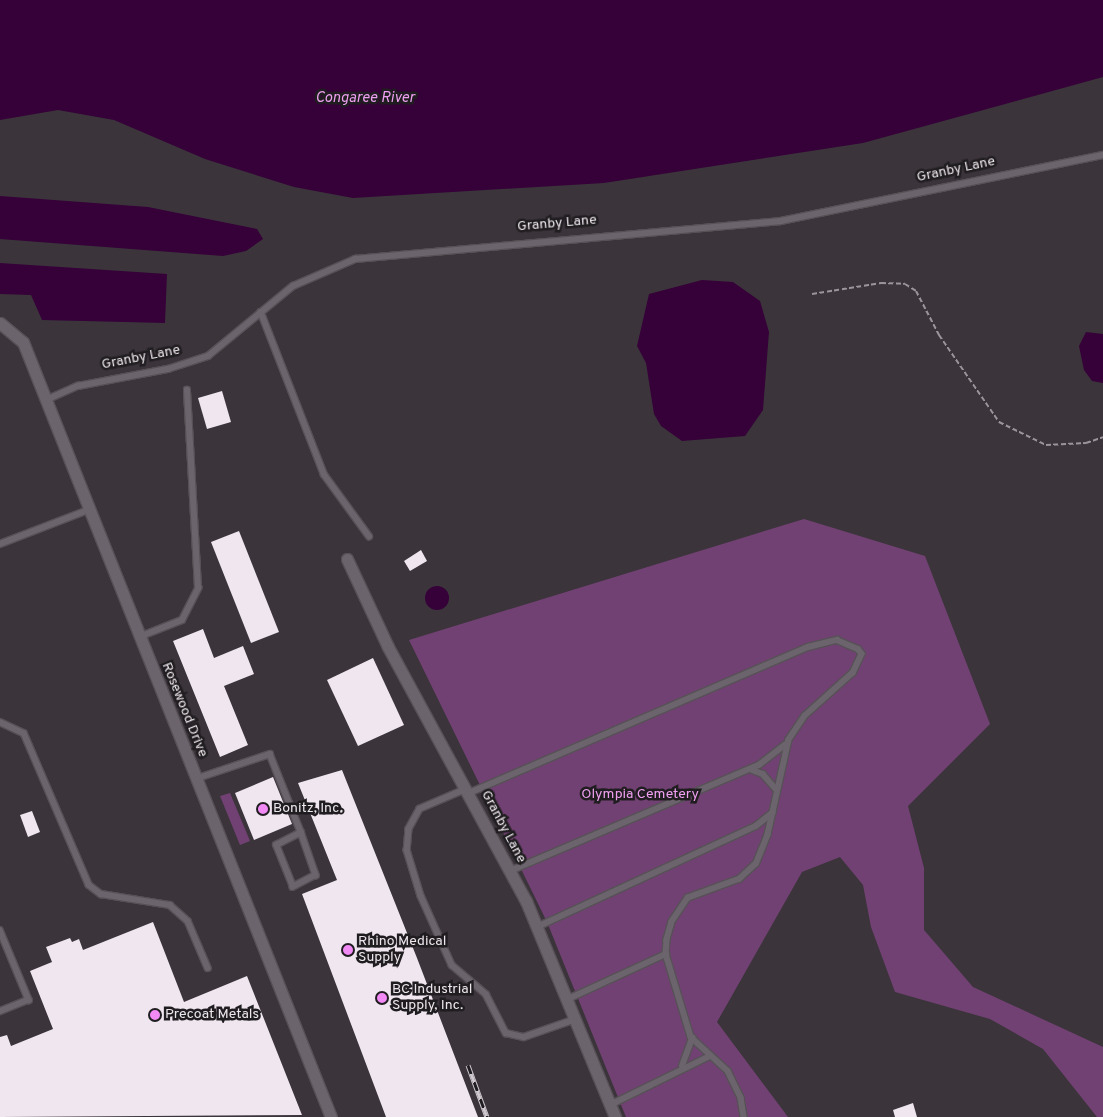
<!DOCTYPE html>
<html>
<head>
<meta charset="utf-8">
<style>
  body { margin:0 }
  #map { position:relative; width:1103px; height:1117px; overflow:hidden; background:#3b343b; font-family:Overpass,sans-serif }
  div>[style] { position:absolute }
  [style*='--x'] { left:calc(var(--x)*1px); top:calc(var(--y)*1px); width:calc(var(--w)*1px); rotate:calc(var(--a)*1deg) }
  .green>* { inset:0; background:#724173 }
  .water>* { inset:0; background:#360039 }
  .round { border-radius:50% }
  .building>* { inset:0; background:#efe6ef }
  .path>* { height:2px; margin-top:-1px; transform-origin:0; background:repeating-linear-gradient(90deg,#9b959b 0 5px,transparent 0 7.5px) }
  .roads { filter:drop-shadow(1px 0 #575157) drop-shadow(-1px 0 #575157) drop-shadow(0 1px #575157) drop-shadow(0 -1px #575157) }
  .service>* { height:5.5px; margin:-2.75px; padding:0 2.75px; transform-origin:2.75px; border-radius:2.75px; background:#6c646c }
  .minor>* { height:11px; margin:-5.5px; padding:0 5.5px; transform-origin:5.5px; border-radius:5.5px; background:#6c646c }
  .rail>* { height:5px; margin-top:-2.5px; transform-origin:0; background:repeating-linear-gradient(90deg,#201d20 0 9px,#d0cad0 0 18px); box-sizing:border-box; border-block:1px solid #d0cad0 }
  .dots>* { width:14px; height:14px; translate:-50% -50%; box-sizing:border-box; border:2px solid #201d20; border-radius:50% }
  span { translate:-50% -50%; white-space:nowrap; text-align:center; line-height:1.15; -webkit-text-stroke:5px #201d20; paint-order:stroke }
  .street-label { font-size:14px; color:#ece7ec }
  .park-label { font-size:14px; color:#efa0f1 }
  .poi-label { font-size:14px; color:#ece7ec }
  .left { translate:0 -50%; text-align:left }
  .water-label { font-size:15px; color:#ee9ff0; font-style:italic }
</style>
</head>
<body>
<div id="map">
  <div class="green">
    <div style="clip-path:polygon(804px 519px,925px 556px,990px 724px,908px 806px,924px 868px,924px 930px,973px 987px,1103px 1047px,1103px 1117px,1097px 1117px,1043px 1049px,990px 1019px,895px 992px,871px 927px,863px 885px,840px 857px,802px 872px,717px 1022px,788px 1117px,626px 1117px,547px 922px,409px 640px)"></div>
    <div style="clip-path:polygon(230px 793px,250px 841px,240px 845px,220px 796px)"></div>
  </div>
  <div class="water">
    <div style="clip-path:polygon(0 0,1103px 0,1103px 77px,863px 143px,604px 183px,353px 198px,294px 187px,205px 159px,114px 120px,58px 110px,0 120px)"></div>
    <div style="clip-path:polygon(0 196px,148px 207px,257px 229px,263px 239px,246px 251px,223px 256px,0 239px)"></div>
    <div style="clip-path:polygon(0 263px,167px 274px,165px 323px,42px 320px,31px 295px,0 294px)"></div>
    <div style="clip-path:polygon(702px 280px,733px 282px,760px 301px,769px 332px,763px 410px,745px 436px,682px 441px,661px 426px,654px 414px,646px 363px,637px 346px,649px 294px)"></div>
    <div style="clip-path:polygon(1086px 332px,1103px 334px,1103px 383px,1092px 381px,1084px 370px,1079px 346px)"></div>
    <div class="round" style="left:425px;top:586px;width:24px;height:24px"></div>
  </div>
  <div class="building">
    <div style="clip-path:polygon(222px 391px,231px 422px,207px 429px,198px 398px)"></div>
    <div style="clip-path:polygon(239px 531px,279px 632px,251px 643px,211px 542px)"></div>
    <div style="clip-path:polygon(421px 550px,427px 561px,410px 571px,404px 561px)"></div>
    <div style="clip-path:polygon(203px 629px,214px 658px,243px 646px,254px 674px,224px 686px,248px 745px,220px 757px,173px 641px)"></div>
    <div style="clip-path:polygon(373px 658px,404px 725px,358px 746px,327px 680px)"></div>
    <div style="clip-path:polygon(342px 770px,417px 958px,478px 1117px,386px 1117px,302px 894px,337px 880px,298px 783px)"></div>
    <div style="clip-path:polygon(273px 777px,292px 824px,254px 840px,235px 793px)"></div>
    <div style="clip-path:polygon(32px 811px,40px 832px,28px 837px,20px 815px)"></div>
    <div style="clip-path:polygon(153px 922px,184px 1002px,247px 976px,302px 1115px,0 1117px,0 1037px,7px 1035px,11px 1046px,53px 1029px,30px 971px,52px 962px,46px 947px,70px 938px,72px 942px,79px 939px,83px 950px)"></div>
    <div style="clip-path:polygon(913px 1103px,917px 1117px,895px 1117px,893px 1110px)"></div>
  </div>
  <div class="path">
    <div style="--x:812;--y:294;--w:70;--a:-9.1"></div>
    <div style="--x:881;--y:283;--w:24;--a:2"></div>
    <div style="--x:905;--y:284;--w:13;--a:32"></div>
    <div style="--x:916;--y:291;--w:50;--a:62.4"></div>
    <div style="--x:939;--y:335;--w:106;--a:55.4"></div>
    <div style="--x:999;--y:422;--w:52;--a:26.1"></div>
    <div style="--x:1046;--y:445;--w:40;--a:-2.9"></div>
    <div style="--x:1086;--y:443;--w:18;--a:-19"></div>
  </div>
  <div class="roads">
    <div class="service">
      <div style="--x:261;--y:312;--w:174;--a:68.7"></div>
      <div style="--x:324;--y:474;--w:77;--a:54"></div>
      <div style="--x:46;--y:400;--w:35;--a:-24"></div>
      <div style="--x:78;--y:386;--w:92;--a:-10.7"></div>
      <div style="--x:168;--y:369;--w:42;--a:-18"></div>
      <div style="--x:208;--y:356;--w:110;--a:-39.5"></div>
      <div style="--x:293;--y:286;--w:68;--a:-23.5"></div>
      <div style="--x:355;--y:259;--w:428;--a:-5.1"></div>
      <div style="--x:781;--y:221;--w:329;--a:-11.6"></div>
      <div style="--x:0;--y:544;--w:94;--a:-21.1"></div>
      <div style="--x:139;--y:637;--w:46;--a:-21.6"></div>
      <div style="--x:182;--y:620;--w:36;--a:-63"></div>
      <div style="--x:198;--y:588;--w:198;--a:-93.2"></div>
      <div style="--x:0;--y:722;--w:26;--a:25"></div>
      <div style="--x:24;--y:733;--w:165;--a:66.8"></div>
      <div style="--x:89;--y:885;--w:15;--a:37"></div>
      <div style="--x:101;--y:894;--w:70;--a:9.1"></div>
      <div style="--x:170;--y:905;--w:24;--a:42"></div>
      <div style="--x:188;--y:921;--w:51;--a:66.9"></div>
      <div style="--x:750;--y:769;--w:14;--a:21"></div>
      <div style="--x:763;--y:774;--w:20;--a:49"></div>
      <div style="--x:195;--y:779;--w:79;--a:-18.4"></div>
      <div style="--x:270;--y:754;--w:84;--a:68.3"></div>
      <div style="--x:301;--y:832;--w:46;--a:70.8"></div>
      <div style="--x:316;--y:875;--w:26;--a:152"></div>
      <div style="--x:293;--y:887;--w:45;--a:-112"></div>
      <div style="--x:276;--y:845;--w:28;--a:-27"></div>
      <div style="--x:467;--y:789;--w:51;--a:156.9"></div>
      <div style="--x:420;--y:809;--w:23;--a:119"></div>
      <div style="--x:409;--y:829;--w:21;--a:95"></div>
      <div style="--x:407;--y:850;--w:48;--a:73.1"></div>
      <div style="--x:421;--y:896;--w:76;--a:65.8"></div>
      <div style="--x:452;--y:965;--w:45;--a:40.5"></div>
      <div style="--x:486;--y:994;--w:44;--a:62.9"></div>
      <div style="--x:506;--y:1033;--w:18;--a:13"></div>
      <div style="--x:524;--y:1037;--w:55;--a:-19.1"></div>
      <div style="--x:469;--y:793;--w:369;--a:-23.3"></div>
      <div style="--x:808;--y:647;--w:30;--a:-14"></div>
      <div style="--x:837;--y:640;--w:23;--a:23"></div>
      <div style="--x:858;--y:649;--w:6;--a:51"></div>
      <div style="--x:862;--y:654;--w:21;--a:115"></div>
      <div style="--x:853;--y:673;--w:64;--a:138.1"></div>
      <div style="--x:805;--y:716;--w:29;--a:124"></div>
      <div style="--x:789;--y:740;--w:97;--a:102.5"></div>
      <div style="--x:768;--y:835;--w:31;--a:112"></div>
      <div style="--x:756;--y:864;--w:22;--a:137"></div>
      <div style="--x:740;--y:879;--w:55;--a:159.9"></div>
      <div style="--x:688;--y:898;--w:29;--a:124"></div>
      <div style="--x:672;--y:922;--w:19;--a:106"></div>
      <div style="--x:667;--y:940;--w:14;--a:94"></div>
      <div style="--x:666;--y:954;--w:87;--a:73.2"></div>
      <div style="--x:691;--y:1037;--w:50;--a:42.6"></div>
      <div style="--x:728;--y:1071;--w:30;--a:64"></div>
      <div style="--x:741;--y:1098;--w:19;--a:81"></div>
      <div style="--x:510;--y:871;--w:271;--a:-23.1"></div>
      <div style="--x:759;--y:765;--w:33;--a:-38"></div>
      <div style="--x:537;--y:927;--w:241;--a:-24.8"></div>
      <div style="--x:756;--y:826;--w:21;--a:-39"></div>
      <div style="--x:0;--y:930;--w:76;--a:67.5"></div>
      <div style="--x:29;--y:1000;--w:31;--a:158"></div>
      <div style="--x:568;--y:999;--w:108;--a:-24.7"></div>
      <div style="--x:682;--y:1066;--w:30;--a:-70"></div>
      <div style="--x:610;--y:1105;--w:111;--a:-26.1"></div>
    </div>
    <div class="minor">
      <div style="--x:0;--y:323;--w:30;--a:40"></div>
      <div style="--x:23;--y:342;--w:834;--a:68.33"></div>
      <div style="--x:347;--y:559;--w:97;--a:65"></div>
      <div style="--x:388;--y:647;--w:289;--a:61.5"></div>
      <div style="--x:526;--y:901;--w:234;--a:67.6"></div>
    </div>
  </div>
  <div class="rail">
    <div style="--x:468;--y:1065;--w:55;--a:69.9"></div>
  </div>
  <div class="dots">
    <div style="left:263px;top:809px;background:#f18af4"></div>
    <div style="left:348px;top:950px;background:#f18af4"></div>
    <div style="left:382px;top:998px;background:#f18af4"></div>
    <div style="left:155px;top:1015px;background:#f18af4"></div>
  </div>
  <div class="street-label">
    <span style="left:956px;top:170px;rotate:-12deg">Granby Lane</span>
    <span style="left:557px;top:224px;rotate:-5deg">Granby Lane</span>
    <span style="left:141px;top:358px;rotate:-11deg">Granby Lane</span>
    <span style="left:184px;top:710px;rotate:68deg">Rosewood Drive</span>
    <span style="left:503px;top:827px;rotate:62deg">Granby Lane</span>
  </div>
  <div class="park-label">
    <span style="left:640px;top:795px">Olympia Cemetery</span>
  </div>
  <div class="poi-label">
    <span class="left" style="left:273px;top:809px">Bonitz, Inc.</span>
    <span class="left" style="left:358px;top:950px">Rhino Medical<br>Supply</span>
    <span class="left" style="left:392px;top:998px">BC Industrial<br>Supply, Inc.</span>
    <span class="left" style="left:165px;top:1015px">Precoat Metals</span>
  </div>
  <div class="water-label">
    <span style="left:365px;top:99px">Congaree River</span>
  </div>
</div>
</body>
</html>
